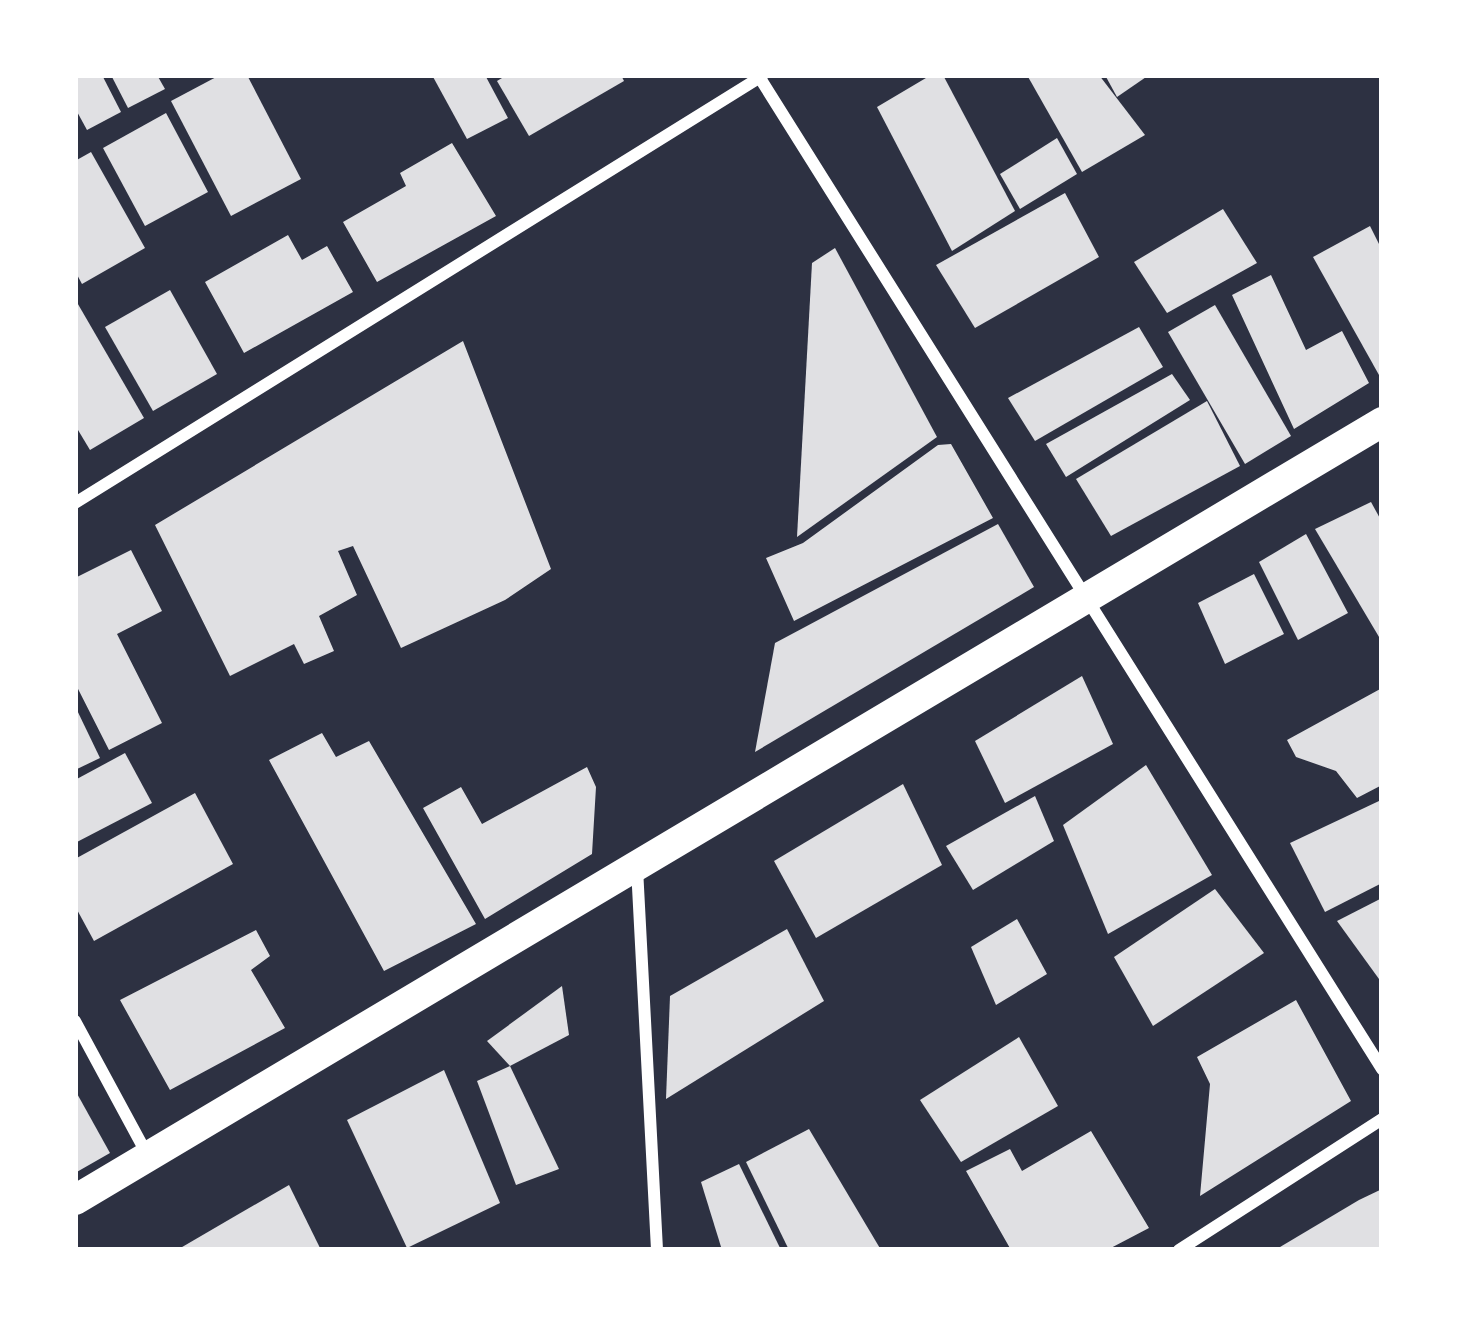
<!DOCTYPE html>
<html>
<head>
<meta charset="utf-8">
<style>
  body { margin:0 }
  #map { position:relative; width:1457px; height:1325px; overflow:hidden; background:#2d3142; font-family:Barlow,sans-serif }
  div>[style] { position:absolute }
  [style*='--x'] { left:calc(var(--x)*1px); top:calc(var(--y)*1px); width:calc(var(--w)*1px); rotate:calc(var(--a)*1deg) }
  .building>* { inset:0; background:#e0e0e3 }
  .minor>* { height:12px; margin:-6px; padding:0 6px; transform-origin:6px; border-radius:6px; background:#fff }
  .primary>* { height:30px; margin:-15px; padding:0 15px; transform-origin:15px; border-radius:15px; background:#fff }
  span { translate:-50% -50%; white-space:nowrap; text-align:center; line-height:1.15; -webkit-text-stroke:9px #fff; paint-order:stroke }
  .frame { position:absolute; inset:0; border:78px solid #fff; pointer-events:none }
</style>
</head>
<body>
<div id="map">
  <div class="building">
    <div style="clip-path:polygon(75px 75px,102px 75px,121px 112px,87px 130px,75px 108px)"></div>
    <div style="clip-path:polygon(111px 75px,157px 75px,165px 89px,128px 108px)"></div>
    <div style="clip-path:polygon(220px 75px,247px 75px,301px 179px,231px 216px,171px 101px)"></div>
    <div style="clip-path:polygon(432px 75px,485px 75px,508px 118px,467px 139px)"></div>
    <div style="clip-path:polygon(507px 75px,621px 75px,624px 81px,529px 136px,497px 81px)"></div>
    <div style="clip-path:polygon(931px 75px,943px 75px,1015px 211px,952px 251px,877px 107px)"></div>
    <div style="clip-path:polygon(1027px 75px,1099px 75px,1145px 135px,1082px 172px)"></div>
    <div style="clip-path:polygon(1105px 75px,1149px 75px,1117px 97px)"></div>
    <div style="clip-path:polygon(166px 113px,208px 192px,145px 226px,103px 148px)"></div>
    <div style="clip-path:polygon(1057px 138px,1077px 174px,1020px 209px,1000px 174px)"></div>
    <div style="clip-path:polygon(452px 143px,496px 216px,377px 282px,343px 222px,406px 186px,400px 173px)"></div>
    <div style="clip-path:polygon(91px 152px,145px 248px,82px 284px,75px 271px,75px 161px)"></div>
    <div style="clip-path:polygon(1065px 193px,1099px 257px,975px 328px,936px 265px)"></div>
    <div style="clip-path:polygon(1223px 209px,1257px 263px,1167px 313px,1134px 262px)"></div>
    <div style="clip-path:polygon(1370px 226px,1382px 250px,1379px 375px,1313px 257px)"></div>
    <div style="clip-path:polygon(288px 235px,302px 260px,327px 246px,353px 292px,244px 353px,205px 282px)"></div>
    <div style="clip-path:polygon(835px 248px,937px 437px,797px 537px,812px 263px)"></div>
    <div style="clip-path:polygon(1271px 275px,1306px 350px,1342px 331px,1369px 383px,1294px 429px,1232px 295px)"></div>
    <div style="clip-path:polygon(170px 290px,217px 374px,153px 411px,105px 327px)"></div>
    <div style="clip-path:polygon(75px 299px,144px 418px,90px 450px,75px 425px)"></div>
    <div style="clip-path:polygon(1215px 305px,1291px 436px,1245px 464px,1168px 332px)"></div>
    <div style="clip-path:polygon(1139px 327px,1163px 367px,1035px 441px,1008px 398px)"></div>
    <div style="clip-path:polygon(463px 341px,551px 569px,505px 600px,401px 648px,353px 546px,338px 551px,357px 595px,319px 616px,334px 651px,304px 664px,294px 644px,230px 676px,155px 525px)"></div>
    <div style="clip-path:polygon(1172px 374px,1190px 400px,1066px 477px,1046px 444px)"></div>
    <div style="clip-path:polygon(1207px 401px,1240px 466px,1111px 536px,1076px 479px)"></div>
    <div style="clip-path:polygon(951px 444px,993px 518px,794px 621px,766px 558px,803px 543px,938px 445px)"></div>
    <div style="clip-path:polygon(1371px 502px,1382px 522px,1382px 642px,1315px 529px)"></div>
    <div style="clip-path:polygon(998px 524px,1034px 587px,755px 752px,775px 643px)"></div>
    <div style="clip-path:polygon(1306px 534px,1348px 613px,1298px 640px,1259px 562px)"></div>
    <div style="clip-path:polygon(131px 550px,162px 611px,117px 634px,162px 723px,109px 750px,75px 683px,75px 578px)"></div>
    <div style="clip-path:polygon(1254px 574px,1284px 634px,1225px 664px,1198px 603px)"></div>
    <div style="clip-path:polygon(1082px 676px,1113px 744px,1005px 803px,975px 741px)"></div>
    <div style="clip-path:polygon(1382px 688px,1382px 785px,1357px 798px,1336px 771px,1296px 757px,1287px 740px)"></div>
    <div style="clip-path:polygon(75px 706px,100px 758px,75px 770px)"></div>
    <div style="clip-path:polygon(322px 733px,336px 757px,369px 741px,476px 924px,384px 971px,269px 760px)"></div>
    <div style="clip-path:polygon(125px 753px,152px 803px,75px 843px,75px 780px)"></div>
    <div style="clip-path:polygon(1146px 765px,1212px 875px,1108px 934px,1063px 825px)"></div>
    <div style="clip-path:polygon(587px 767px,596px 787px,592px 854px,485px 919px,423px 808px,461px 787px,482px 824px)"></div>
    <div style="clip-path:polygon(903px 784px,942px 865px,816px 938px,774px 861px)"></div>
    <div style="clip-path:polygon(195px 793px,233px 864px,94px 941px,75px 906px,75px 859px)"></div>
    <div style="clip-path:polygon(1035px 796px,1054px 841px,973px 890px,946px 846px)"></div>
    <div style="clip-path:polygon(1379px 801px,1382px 883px,1325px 912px,1290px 843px)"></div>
    <div style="clip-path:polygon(1215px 889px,1264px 953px,1153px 1026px,1114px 957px)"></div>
    <div style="clip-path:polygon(1382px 898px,1382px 978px,1379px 979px,1337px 921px)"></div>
    <div style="clip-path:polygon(1017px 919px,1047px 974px,996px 1005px,971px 947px)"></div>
    <div style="clip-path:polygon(787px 929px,824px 1001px,666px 1099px,670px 996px)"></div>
    <div style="clip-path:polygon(256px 930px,270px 956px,251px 970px,285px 1028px,170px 1090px,120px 1000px)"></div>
    <div style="clip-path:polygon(562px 986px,569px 1035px,510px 1066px,487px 1041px)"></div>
    <div style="clip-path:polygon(1296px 1000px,1351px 1101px,1200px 1196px,1210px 1084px,1197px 1057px)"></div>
    <div style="clip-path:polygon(1019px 1037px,1058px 1106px,961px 1162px,920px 1100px)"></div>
    <div style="clip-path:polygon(510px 1066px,559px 1169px,516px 1185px,477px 1081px)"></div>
    <div style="clip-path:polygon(444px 1070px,500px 1203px,407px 1248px,347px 1120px)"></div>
    <div style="clip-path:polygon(75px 1090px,110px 1153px,75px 1173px)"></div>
    <div style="clip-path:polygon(809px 1129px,881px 1250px,789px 1250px,746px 1162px)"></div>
    <div style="clip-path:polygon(1091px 1131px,1149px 1228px,1107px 1250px,1011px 1250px,966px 1171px,1010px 1149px,1022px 1171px)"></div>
    <div style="clip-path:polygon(739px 1164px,781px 1250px,722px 1250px,701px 1182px)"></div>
    <div style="clip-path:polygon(289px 1185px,321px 1250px,177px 1250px,237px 1215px)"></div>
    <div style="clip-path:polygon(1382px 1189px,1382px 1250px,1275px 1250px,1359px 1200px)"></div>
  </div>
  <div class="minor">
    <div style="--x:758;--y:75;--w:1174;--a:57.88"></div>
    <div style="--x:75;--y:503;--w:809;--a:-31.86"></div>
    <div style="--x:637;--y:868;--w:383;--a:87"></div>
    <div style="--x:75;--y:1021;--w:153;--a:61.6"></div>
    <div style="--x:1179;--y:1250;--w:242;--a:-32.8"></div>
  </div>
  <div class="primary">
    <div style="--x:75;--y:1200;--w:1521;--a:-30.76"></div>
  </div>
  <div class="frame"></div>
</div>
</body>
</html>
